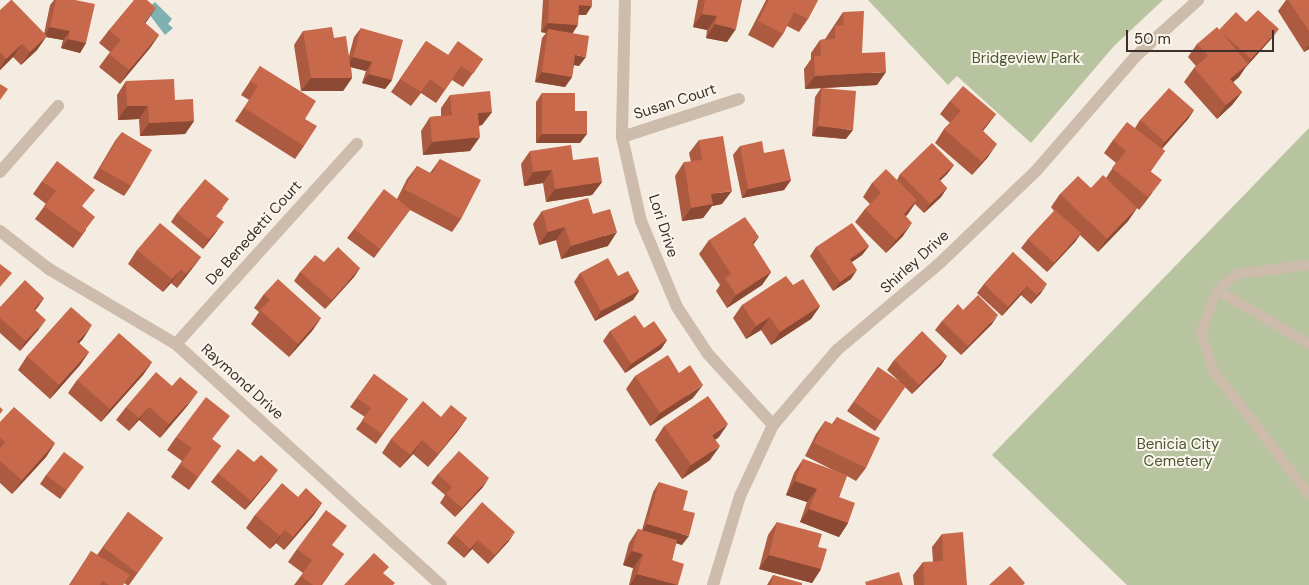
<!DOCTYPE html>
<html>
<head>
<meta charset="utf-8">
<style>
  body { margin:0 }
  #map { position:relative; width:1309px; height:585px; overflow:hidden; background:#f4ebe1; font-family:"DM Sans",sans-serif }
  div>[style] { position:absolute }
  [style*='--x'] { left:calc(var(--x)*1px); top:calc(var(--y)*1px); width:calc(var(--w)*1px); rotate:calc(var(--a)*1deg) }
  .green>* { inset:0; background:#b8c4a0 }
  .water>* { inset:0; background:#7fb0b2 }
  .service>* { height:10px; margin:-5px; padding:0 5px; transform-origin:5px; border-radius:5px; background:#cdbbac }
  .minor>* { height:12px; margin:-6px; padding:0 6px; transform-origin:6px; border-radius:6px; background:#cdbbac }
  .tertiary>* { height:12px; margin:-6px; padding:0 6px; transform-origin:6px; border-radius:6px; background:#cdbbac }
  .wall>* { inset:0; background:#ac5a40 }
  .shaded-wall>* { inset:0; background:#8c4a34 }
  .building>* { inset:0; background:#c8694b }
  span { translate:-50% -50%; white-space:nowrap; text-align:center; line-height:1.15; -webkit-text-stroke:4px #fbf5ee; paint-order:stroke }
  .park-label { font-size:15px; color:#4a5a2e }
  .street-label { font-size:15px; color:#3b302b }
  .scale { position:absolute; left:1126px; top:30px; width:148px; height:22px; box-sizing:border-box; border:2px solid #3b302b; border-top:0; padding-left:6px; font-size:15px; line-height:18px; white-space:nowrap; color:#3b302b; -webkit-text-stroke:4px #fbf5ee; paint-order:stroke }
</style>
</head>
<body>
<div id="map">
  <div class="green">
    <div style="clip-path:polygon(868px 0,1163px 0,1114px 46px,1031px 143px,957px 76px,948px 85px)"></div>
    <div style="clip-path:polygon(1309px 128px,1309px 585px,1127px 585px,992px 455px)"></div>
  </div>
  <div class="water">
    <div style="clip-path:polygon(155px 2px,172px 19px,168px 24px,173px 28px,165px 35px,146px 10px)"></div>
  </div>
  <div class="service">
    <div style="--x:1309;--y:265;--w:73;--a:172.9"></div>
    <div style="--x:1237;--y:274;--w:26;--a:141"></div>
    <div style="--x:1217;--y:290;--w:45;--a:110.9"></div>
    <div style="--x:1201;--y:332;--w:42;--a:72"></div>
    <div style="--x:1214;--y:372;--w:155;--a:52.1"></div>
    <div style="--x:1217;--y:290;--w:107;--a:30.4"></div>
  </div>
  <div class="minor">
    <div style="--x:622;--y:137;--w:123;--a:-18"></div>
    <div style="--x:0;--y:172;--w:88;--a:-48.7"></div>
    <div style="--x:0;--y:231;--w:62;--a:37.8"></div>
    <div style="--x:49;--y:269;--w:147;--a:30.6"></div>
    <div style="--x:176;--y:344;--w:358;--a:42.3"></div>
    <div style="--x:176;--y:344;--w:270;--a:-47.9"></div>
    <div style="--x:773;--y:425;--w:99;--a:-49.5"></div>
    <div style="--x:837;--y:350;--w:136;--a:-40.2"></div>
    <div style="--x:941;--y:262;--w:132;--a:-43.8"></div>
    <div style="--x:1036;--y:171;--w:152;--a:-49"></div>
    <div style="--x:1136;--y:56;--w:84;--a:-42.1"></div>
  </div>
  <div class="tertiary">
    <div style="--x:625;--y:0;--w:137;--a:91.3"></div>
    <div style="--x:622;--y:137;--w:86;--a:77.3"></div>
    <div style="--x:641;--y:221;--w:93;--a:67.3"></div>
    <div style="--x:677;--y:307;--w:56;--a:56.6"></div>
    <div style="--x:708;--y:354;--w:96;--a:47.5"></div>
    <div style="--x:773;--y:425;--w:78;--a:114.9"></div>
    <div style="--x:740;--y:496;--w:93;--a:106.9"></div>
  </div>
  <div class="wall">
    <div style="clip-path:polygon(54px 0,75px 0,86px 43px,80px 53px,61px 48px,63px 40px,46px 37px,37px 50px,21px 65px,13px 57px,0 70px,0 10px,44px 34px,50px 5px)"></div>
    <div style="clip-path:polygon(543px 0,592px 0,586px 15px,579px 15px,573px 33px,579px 66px,574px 65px,572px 77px,565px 87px,535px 82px,542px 38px,546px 33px,541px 32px)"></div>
    <div style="clip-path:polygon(698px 0,742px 0,727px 42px,706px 38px,707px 30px,693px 27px)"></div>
    <div style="clip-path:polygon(766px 0,818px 0,808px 19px,799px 32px,787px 26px,783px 34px,773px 48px,748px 35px)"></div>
    <div style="clip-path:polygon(1286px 0,1309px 0,1309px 49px,1304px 52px,1278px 11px)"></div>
    <div style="clip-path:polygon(843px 12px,877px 85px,823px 88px,846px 139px,812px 136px,815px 97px,821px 88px,805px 89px,804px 69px,811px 59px,811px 53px,820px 40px,825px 39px)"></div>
    <div style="clip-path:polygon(1246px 22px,1272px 38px,1245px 68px,1239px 77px,1233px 82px,1242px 92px,1232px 105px,1217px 119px,1184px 82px,1194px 68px,1196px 66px,1188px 57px,1197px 44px,1219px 30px)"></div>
    <div style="clip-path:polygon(145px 23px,159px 35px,150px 48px,120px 84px,99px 67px,110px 52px,99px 43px,109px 30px)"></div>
    <div style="clip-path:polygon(361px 28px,392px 80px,385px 89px,362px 83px,366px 71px,351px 67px,352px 78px,343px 91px,301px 91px,294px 45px,303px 31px,334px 38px,349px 56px,354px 37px)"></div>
    <div style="clip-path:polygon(426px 41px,448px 55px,483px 59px,463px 87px,452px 80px,436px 103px,421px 93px,411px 106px,391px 92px)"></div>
    <div style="clip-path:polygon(260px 66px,305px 119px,304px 146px,295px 159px,235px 121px,249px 100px,241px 95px)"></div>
    <div style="clip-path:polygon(126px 81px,175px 100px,194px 121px,185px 134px,140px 136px,139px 119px,118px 120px,117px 95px)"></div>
    <div style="clip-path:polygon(542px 93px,575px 111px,580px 143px,536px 143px,536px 102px)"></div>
    <div style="clip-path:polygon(450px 95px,492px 112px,482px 125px,479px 126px,470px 151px,423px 155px,421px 131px,430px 117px,441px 116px,441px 108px)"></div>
    <div style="clip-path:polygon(950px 101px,996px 114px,983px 131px,988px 157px,972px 175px,935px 143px,944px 129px,950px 123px,940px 114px)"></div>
    <div style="clip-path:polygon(1194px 110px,1188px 119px,1162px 149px,1165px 151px,1151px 171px,1152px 193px,1139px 210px,1137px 208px,1128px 221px,1098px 252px,1080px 235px,1075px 242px,1047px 272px,1021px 248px,1028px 239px,1054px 211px,1051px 207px,1060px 194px,1091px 188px,1106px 178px,1116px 163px,1104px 153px,1113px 140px,1135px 128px,1140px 120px)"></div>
    <div style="clip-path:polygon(122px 132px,131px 186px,124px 196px,93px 178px,115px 141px)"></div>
    <div style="clip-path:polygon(699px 140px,722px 204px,712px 206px,703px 218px,682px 221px,675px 176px,684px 162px,691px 162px,689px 153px)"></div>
    <div style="clip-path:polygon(740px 146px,764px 153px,791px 180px,784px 190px,742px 198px,733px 155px)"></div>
    <div style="clip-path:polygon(530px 151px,573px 160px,602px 182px,592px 195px,546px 202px,543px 183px,524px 186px,521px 164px)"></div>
    <div style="clip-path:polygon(440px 159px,461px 219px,452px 232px,410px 210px,374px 258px,347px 238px,354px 229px,397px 199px,407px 179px,417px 166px,430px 173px)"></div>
    <div style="clip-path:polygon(954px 165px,947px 174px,940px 181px,947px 188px,941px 197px,924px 213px,915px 204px,906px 216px,903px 236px,886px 253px,855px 222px,865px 209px,870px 204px,863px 197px,872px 183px,897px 180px,900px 174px)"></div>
    <div style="clip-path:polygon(42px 181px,83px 207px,86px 230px,73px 248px,35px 219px,46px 204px,33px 194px)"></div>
    <div style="clip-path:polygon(223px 208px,216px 216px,217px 231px,203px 249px,171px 222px,177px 213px)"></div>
    <div style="clip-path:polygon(542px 211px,593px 214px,608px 246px,561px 259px,556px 240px,539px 245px,533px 224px)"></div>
    <div style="clip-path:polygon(709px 240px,753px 244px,771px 272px,762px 285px,727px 308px,716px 291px,720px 285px,699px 254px)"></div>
    <div style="clip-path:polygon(869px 246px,862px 255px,852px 262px,851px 279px,833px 291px,810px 256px,816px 247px)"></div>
    <div style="clip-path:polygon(137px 250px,201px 257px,191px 270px,177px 288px,171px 283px,163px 292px,128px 264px)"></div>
    <div style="clip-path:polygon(1013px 252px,1041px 293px,1031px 304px,1021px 295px,1002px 316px,977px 293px,984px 284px)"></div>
    <div style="clip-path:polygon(324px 262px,360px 268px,354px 277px,325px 309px,294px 281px,300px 272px)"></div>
    <div style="clip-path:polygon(580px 273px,618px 276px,639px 291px,633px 300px,595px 321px,574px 282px)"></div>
    <div style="clip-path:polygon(793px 285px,820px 306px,811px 319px,771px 345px,761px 330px,746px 339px,733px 318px,742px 305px)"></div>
    <div style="clip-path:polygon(264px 294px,321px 318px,312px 331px,289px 357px,251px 324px,259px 312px,254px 308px)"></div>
    <div style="clip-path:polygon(44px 298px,35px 310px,39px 329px,20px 351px,0 333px,0 307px)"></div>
    <div style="clip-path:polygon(963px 310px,992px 324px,961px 355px,935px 330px,942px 321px)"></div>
    <div style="clip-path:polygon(644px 328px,667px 340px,661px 349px,625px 373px,603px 341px,610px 331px)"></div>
    <div style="clip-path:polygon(83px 339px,79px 343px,89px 352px,80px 365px,50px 399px,18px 370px,27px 356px)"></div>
    <div style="clip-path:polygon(947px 356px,941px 365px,912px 394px,905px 387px,875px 431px,847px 411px,878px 367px,900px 382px,887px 370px,894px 360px)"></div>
    <div style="clip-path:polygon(152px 362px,143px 375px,101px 422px,68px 393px,77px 380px)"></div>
    <div style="clip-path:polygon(374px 374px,408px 399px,376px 444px,356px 429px,365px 417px,350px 407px)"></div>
    <div style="clip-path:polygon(635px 376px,693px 398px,650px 426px,626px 389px)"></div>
    <div style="clip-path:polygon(188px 405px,160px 438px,139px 420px,129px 431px,116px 420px,126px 407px)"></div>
    <div style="clip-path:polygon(441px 417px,467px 418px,457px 432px,428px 467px,413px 454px,400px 468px,382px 453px,391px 439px)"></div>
    <div style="clip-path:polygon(837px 417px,866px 468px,856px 481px,847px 476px,839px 497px,848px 523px,839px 537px,800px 522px,807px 502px,786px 495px,794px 473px,803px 459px,837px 472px,805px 456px,816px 434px,825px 421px,832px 424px)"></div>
    <div style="clip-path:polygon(0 422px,55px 443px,46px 457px,12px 494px,0 483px)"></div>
    <div style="clip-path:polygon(664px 426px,719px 437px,715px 440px,710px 460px,682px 479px,655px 440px)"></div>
    <div style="clip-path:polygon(176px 437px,212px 439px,221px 446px,189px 490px,171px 477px,182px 461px,167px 450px)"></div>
    <div style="clip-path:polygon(218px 473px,271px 479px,245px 510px,211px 482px)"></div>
    <div style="clip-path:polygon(438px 474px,483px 487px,455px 517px,440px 503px,445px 495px,431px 483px)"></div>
    <div style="clip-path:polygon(46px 475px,77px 476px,60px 499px,40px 484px)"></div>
    <div style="clip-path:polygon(659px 482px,683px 510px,682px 545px,676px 543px,672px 560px,678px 585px,629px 585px,633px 568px,623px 565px,629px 543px,638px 529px,642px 530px,653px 492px)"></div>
    <div style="clip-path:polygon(298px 497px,322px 503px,313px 516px,284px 550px,276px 543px,270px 549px,246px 528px,255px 515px)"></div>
    <div style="clip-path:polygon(128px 512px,163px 538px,129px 585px,127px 585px,124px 583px,123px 585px,69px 585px,91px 551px,97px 555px)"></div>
    <div style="clip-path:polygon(777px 522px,818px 547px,821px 569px,812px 583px,759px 569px,768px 535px)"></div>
    <div style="clip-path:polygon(454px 534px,509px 541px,488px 564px,472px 549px,464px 558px,447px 543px)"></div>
    <div style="clip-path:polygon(942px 534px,967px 585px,914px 585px,913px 575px,923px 562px,933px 562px,932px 547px)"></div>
    <div style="clip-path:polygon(332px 546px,344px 554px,322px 585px,294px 585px,303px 573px,288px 562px,297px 549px)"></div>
    <div style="clip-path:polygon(773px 575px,802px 585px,767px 585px)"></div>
  </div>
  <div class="shaded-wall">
    <div style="clip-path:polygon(579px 5px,592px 6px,586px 15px,573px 14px)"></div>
    <div style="clip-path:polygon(156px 8px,147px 21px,135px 36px,144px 22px)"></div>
    <div style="clip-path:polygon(702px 14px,717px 16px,707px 30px,693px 27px)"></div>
    <div style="clip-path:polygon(548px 23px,578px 25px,572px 34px,548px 29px,546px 33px,541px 32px)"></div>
    <div style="clip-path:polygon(715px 24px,736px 29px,727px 42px,706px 38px)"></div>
    <div style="clip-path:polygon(50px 27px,70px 31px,63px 40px,46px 37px,37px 50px,21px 65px,30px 52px,44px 36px)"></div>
    <div style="clip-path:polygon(1279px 29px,1272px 38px,1245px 68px,1239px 77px,1221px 93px,1230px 79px,1248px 64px,1251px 59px)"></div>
    <div style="clip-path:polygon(159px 35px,150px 48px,120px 84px,129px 70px)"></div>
    <div style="clip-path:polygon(68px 39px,86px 43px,80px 53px,61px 48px)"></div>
    <div style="clip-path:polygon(22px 44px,13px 57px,0 70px,0 68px,6px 59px)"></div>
    <div style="clip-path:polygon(1309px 45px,1309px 49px,1304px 52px)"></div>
    <div style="clip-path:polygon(575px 55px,586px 57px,579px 66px,569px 64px)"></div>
    <div style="clip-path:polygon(353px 57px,372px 62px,366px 71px,346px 66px)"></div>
    <div style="clip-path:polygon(542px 72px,572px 77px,565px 87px,535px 82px)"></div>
    <div style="clip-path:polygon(886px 72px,877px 85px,805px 89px,815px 76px)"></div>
    <div style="clip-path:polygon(369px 74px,392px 80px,385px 89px,362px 83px)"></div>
    <div style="clip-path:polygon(311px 78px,352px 78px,343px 91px,301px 91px)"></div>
    <div style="clip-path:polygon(1242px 92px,1232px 105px,1217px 119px,1226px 105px)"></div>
    <div style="clip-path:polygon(127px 106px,148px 106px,139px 119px,118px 120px)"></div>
    <div style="clip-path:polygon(1194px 110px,1188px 119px,1159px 152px,1165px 142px)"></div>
    <div style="clip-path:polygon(492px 112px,482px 125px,468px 127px,478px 113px)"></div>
    <div style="clip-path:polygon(996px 114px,986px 127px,972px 143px,982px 130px)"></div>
    <div style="clip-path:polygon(194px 121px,185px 134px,140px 136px,149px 123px)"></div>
    <div style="clip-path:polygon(818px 126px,853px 130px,846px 139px,812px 136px)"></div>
    <div style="clip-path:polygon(542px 134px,587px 134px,580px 143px,536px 143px)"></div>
    <div style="clip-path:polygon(480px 137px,470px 151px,423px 155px,432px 142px)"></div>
    <div style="clip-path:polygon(997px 144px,988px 157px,972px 175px,982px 162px)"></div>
    <div style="clip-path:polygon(954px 165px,947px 174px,932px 188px,939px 179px)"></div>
    <div style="clip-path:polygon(552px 170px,543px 183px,524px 186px,533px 172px)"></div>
    <div style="clip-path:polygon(791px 180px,784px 190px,742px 198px,748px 189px)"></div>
    <div style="clip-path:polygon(1162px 180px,1152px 193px,1139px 210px,1148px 197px)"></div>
    <div style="clip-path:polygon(602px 182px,592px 195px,546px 202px,555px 189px)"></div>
    <div style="clip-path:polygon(947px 188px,941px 197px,924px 213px,930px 204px)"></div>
    <div style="clip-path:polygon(732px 191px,722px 204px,712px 206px,703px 218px,682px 221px,691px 208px,711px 194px)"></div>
    <div style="clip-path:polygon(917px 200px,908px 214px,894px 227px,904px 214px)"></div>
    <div style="clip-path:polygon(1137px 208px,1128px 221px,1098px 252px,1107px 239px)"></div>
    <div style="clip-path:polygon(224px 222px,203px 249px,209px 239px)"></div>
    <div style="clip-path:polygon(912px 223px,903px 236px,886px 253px,896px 240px)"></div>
    <div style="clip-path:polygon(565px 227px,556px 240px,539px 245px,548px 232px)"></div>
    <div style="clip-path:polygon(617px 232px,608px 246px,561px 259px,571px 246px)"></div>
    <div style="clip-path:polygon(1081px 233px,1075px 242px,1047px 272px,1054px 263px)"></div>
    <div style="clip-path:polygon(759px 237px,749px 250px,752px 242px)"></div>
    <div style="clip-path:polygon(869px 246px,862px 255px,843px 268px,850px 259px)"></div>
    <div style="clip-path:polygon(201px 257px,191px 270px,177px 288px,186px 274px)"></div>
    <div style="clip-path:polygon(360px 268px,354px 277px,325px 309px,332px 300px)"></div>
    <div style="clip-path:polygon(181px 269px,171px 283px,163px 292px,172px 279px)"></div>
    <div style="clip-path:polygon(857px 270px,851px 279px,833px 291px,840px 282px)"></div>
    <div style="clip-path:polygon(771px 272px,762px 285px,727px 308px,736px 295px)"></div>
    <div style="clip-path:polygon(1047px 284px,1041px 293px,1031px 304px,1037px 295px)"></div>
    <div style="clip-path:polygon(1027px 286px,1021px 295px,1002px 316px,1008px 307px)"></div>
    <div style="clip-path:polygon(639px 291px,633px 300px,595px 321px,601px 311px)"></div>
    <div style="clip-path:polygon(44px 298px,38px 307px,27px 319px,34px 309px)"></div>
    <div style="clip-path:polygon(820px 306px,811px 319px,771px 345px,780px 332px)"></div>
    <div style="clip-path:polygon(998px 315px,992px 324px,961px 355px,968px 346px)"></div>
    <div style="clip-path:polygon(770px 317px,761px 330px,746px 339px,756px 326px)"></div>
    <div style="clip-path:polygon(321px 318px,312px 331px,289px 357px,298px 344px)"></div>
    <div style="clip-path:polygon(46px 320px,39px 329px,20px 351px,26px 341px)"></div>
    <div style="clip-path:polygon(92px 325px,83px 339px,68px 355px,77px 342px)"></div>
    <div style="clip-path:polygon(667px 340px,661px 349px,625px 373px,631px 364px)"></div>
    <div style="clip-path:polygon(89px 352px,80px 365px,50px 399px,59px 385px)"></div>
    <div style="clip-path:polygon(947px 356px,941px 365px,912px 394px,919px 385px)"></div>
    <div style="clip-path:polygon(152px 362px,143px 375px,101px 422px,110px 409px)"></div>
    <div style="clip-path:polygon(703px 385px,693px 398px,650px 426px,660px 413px)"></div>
    <div style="clip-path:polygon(198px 392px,188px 405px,160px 438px,169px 424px)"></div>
    <div style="clip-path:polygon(149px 407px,139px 420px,129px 431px,139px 418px)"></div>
    <div style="clip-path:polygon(467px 418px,457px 432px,428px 467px,438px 454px)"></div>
    <div style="clip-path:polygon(728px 424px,719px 437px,703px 448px,712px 435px)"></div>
    <div style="clip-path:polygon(422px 440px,413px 454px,400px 468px,410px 455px)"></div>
    <div style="clip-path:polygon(55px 443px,46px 457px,12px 494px,22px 480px)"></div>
    <div style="clip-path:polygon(720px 446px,710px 460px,682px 479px,691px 465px)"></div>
    <div style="clip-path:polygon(278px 470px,271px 479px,245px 510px,251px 501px)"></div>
    <div style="clip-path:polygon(489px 478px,483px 487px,455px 517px,462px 508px)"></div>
    <div style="clip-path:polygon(795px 481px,817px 489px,807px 502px,786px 495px)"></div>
    <div style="clip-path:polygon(322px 503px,313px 516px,284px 550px,293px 537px)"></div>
    <div style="clip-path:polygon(809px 509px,848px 523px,839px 537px,800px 522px)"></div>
    <div style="clip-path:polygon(647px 524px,689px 536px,682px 545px,641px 533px)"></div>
    <div style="clip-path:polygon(285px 530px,276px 543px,270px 549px,280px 536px)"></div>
    <div style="clip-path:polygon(515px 532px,509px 541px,488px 564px,495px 555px)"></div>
    <div style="clip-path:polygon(478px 540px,472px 549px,464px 558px,470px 549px)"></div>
    <div style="clip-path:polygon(632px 551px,643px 554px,633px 568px,623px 565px)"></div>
    <div style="clip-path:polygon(769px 555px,821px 569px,812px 583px,759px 569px)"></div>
    <div style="clip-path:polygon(637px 574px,677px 585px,630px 585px)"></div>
  </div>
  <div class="building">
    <div style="clip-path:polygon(11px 0,12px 0,47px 36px,30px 52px,22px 44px,6px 59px,0 52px,0 10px)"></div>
    <div style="clip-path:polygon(56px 0,75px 0,95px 4px,86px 43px,68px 39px,70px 31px,50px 27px)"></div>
    <div style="clip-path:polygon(134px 0,147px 0,156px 8px,144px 22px,159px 35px,129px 70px,109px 54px,121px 40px,109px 30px)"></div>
    <div style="clip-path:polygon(549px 0,592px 0,592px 6px,579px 5px,578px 25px,548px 23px)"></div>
    <div style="clip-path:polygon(705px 0,742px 0,736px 29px,715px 24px,717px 16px,702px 14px)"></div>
    <div style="clip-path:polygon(769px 0,818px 0,808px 19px,794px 12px,783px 34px,758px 21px)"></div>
    <div style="clip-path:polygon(1288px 0,1309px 0,1309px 31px)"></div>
    <div style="clip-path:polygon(1258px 10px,1279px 29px,1251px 59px,1219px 30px,1236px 12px,1246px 22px)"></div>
    <div style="clip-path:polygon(864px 11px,862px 53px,885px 52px,886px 72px,815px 76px,814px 56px,821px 56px,820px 40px,835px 39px,835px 26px,844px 25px,843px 12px)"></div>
    <div style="clip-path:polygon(332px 27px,334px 38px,346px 36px,352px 78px,311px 78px,303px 31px)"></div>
    <div style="clip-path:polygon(1217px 27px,1248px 64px,1230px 79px,1242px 92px,1226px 105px,1194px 68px,1208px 56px,1197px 44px)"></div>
    <div style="clip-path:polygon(361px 28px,403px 40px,392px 80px,369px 74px,372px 62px,353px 57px)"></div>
    <div style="clip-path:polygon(548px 29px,589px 36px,586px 57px,575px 55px,572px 77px,542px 72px)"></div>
    <div style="clip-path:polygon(426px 41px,448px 55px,458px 41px,483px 59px,473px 74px,461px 66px,445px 90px,430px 79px,421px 92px,400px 79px)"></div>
    <div style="clip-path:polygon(260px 66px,316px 101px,305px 119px,317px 126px,304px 146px,244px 108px,258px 86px,250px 81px)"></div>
    <div style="clip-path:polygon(174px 79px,175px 100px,193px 99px,194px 121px,149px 123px,148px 106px,127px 106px,126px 81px)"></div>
    <div style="clip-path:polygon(0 84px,8px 89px,0 100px)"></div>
    <div style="clip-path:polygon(963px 86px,996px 114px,982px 130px,997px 144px,982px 162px,944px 129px,961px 111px,950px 101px)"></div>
    <div style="clip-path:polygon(822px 88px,856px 91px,853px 130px,818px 126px)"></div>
    <div style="clip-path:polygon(1169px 88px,1194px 110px,1165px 142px,1140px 120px)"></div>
    <div style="clip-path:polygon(490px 91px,492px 112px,478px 113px,480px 137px,432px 142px,430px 117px,452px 115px,450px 95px)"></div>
    <div style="clip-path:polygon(542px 93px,575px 93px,575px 111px,587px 111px,587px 134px,542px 134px)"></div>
    <div style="clip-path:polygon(1127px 122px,1165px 151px,1150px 171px,1162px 180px,1148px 197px,1112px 168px,1126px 151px,1113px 140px)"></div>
    <div style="clip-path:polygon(122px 132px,152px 150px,131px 186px,100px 168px)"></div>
    <div style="clip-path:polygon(723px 136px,732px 191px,711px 194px,713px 204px,691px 208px,684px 162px,702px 160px,699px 140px)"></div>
    <div style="clip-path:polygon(762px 141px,764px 153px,784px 149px,791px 180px,748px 189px,740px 146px)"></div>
    <div style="clip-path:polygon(932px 143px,954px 165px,939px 179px,947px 188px,930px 204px,900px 174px)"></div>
    <div style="clip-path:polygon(571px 145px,573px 160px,598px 157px,602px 182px,555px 189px,552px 170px,533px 172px,530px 151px)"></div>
    <div style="clip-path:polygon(440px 159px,481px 180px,461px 219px,404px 189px,417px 166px,432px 174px)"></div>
    <div style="clip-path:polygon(57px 161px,95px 190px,82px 206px,95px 217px,82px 234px,44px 206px,56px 191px,42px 181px)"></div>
    <div style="clip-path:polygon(886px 169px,917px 200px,904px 214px,912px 223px,896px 240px,865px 209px,881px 193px,872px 183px)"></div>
    <div style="clip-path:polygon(1103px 175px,1137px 208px,1107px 239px,1060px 194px,1078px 176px,1091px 188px)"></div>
    <div style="clip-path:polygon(205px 179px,229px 199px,216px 216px,224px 222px,209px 239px,177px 213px)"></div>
    <div style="clip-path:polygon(384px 189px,410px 209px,380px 249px,354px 229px)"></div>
    <div style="clip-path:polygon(588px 198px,593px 214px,610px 209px,617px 232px,571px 246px,565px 227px,548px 232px,542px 211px)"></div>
    <div style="clip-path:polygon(1055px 210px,1081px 233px,1054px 263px,1028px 239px)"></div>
    <div style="clip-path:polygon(745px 217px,759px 237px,752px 242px,771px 272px,736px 295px,725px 278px,731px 274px,709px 240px)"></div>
    <div style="clip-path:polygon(160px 223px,201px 257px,186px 274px,181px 269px,172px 279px,137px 250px)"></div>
    <div style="clip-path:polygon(852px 223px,869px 246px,850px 259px,857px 270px,840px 282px,816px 247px)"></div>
    <div style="clip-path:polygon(338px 247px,360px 268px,332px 300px,300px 272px,315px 255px,324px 262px)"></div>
    <div style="clip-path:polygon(1013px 252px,1047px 284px,1037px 295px,1027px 286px,1008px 307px,984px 284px)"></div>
    <div style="clip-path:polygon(608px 258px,618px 276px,628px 271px,639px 291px,601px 311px,580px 273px)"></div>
    <div style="clip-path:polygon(0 264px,12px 273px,0 287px)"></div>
    <div style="clip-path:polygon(786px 276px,793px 285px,803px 279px,820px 306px,780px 332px,770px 317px,756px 326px,742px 305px)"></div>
    <div style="clip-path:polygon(278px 279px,321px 318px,298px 344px,260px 310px,270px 300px,264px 294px)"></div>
    <div style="clip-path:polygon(25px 280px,44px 298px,34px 309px,46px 320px,26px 341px,0 318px,0 307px)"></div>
    <div style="clip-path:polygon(978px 295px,998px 315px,968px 346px,942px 321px,958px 304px,963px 310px)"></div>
    <div style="clip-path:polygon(71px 307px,92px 325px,77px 342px,89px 352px,59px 385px,27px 356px)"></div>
    <div style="clip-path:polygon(635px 315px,644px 328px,654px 321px,667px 340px,631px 364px,610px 331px)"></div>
    <div style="clip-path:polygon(922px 331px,947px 356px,919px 385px,894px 360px)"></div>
    <div style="clip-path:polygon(119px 333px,152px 362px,110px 409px,77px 380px)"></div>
    <div style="clip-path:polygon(668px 355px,679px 373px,690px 365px,703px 385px,660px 413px,635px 376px)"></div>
    <div style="clip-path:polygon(878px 367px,906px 386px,881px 421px,854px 402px)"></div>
    <div style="clip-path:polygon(156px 372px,172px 386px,180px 377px,198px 392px,169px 424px,149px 407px,139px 418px,126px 407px)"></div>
    <div style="clip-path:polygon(374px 374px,408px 399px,382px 434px,362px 420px,371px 408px,357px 398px)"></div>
    <div style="clip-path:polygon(708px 396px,728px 424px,712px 435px,720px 446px,691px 465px,664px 426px)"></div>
    <div style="clip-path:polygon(206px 397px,230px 416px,212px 439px,221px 446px,198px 477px,180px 464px,192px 448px,176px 437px)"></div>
    <div style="clip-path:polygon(423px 401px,441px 417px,451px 405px,467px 418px,438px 454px,422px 440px,410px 455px,391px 439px)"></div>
    <div style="clip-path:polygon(0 407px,3px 410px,0 414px)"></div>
    <div style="clip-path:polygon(14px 407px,55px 443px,22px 480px,0 461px,0 448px,5px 442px,0 438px,0 422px)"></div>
    <div style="clip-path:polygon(837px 417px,880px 438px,866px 468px,814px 443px,825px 421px,833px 425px)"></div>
    <div style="clip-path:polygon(238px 449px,254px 462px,261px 455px,278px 470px,251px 501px,218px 473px)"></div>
    <div style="clip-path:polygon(459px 451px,489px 478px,462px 508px,446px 494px,452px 487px,438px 474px)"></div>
    <div style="clip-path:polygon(64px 452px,84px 467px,66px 490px,46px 475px)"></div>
    <div style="clip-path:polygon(803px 459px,847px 475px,839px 497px,855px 503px,848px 523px,809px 509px,817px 489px,795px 481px)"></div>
    <div style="clip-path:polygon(659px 482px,688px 491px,683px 510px,695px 513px,689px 536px,647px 524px)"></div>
    <div style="clip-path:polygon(282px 483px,298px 497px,306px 488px,322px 503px,293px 537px,285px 530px,280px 536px,255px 515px)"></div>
    <div style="clip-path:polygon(482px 502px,515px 532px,495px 555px,478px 540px,470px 549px,454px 534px)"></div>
    <div style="clip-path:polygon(326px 510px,347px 526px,332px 545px,344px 554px,321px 585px,313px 585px,301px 576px,312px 560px,297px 549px)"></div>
    <div style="clip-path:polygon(128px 512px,163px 538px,137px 573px,103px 547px)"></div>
    <div style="clip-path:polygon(777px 522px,822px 534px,818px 547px,827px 549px,821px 569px,769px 555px)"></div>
    <div style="clip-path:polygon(638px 529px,677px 540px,672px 560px,684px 564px,678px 585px,637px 574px,643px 554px,632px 551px)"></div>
    <div style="clip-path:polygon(963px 532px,967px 585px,924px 585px,923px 562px,943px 561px,942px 534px)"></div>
    <div style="clip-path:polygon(91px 551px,130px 575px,123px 585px,109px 585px,102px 581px,100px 585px,70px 585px)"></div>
    <div style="clip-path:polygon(374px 553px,389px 567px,383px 573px,395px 583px,393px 585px,344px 585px)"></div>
    <div style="clip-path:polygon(1010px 566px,1025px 583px,1023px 585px,989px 585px)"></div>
    <div style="clip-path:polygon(899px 572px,903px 585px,866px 585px,865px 582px)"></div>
    <div style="clip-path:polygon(773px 575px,802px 583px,802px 585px,771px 585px)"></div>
  </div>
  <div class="park-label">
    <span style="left:1026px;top:59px">Bridgeview Park</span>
    <span style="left:1178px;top:453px">Benicia City<br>Cemetery</span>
  </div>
  <div class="street-label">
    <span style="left:675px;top:102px;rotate:-18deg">Susan Court</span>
    <span style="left:663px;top:226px;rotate:72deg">Lori Drive</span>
    <span style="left:254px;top:233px;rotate:-48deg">De Benedetti Court</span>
    <span style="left:915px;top:262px;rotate:-42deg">Shirley Drive</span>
    <span style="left:242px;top:382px;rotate:42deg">Raymond Drive</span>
  </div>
  <div class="scale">50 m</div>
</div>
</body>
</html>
